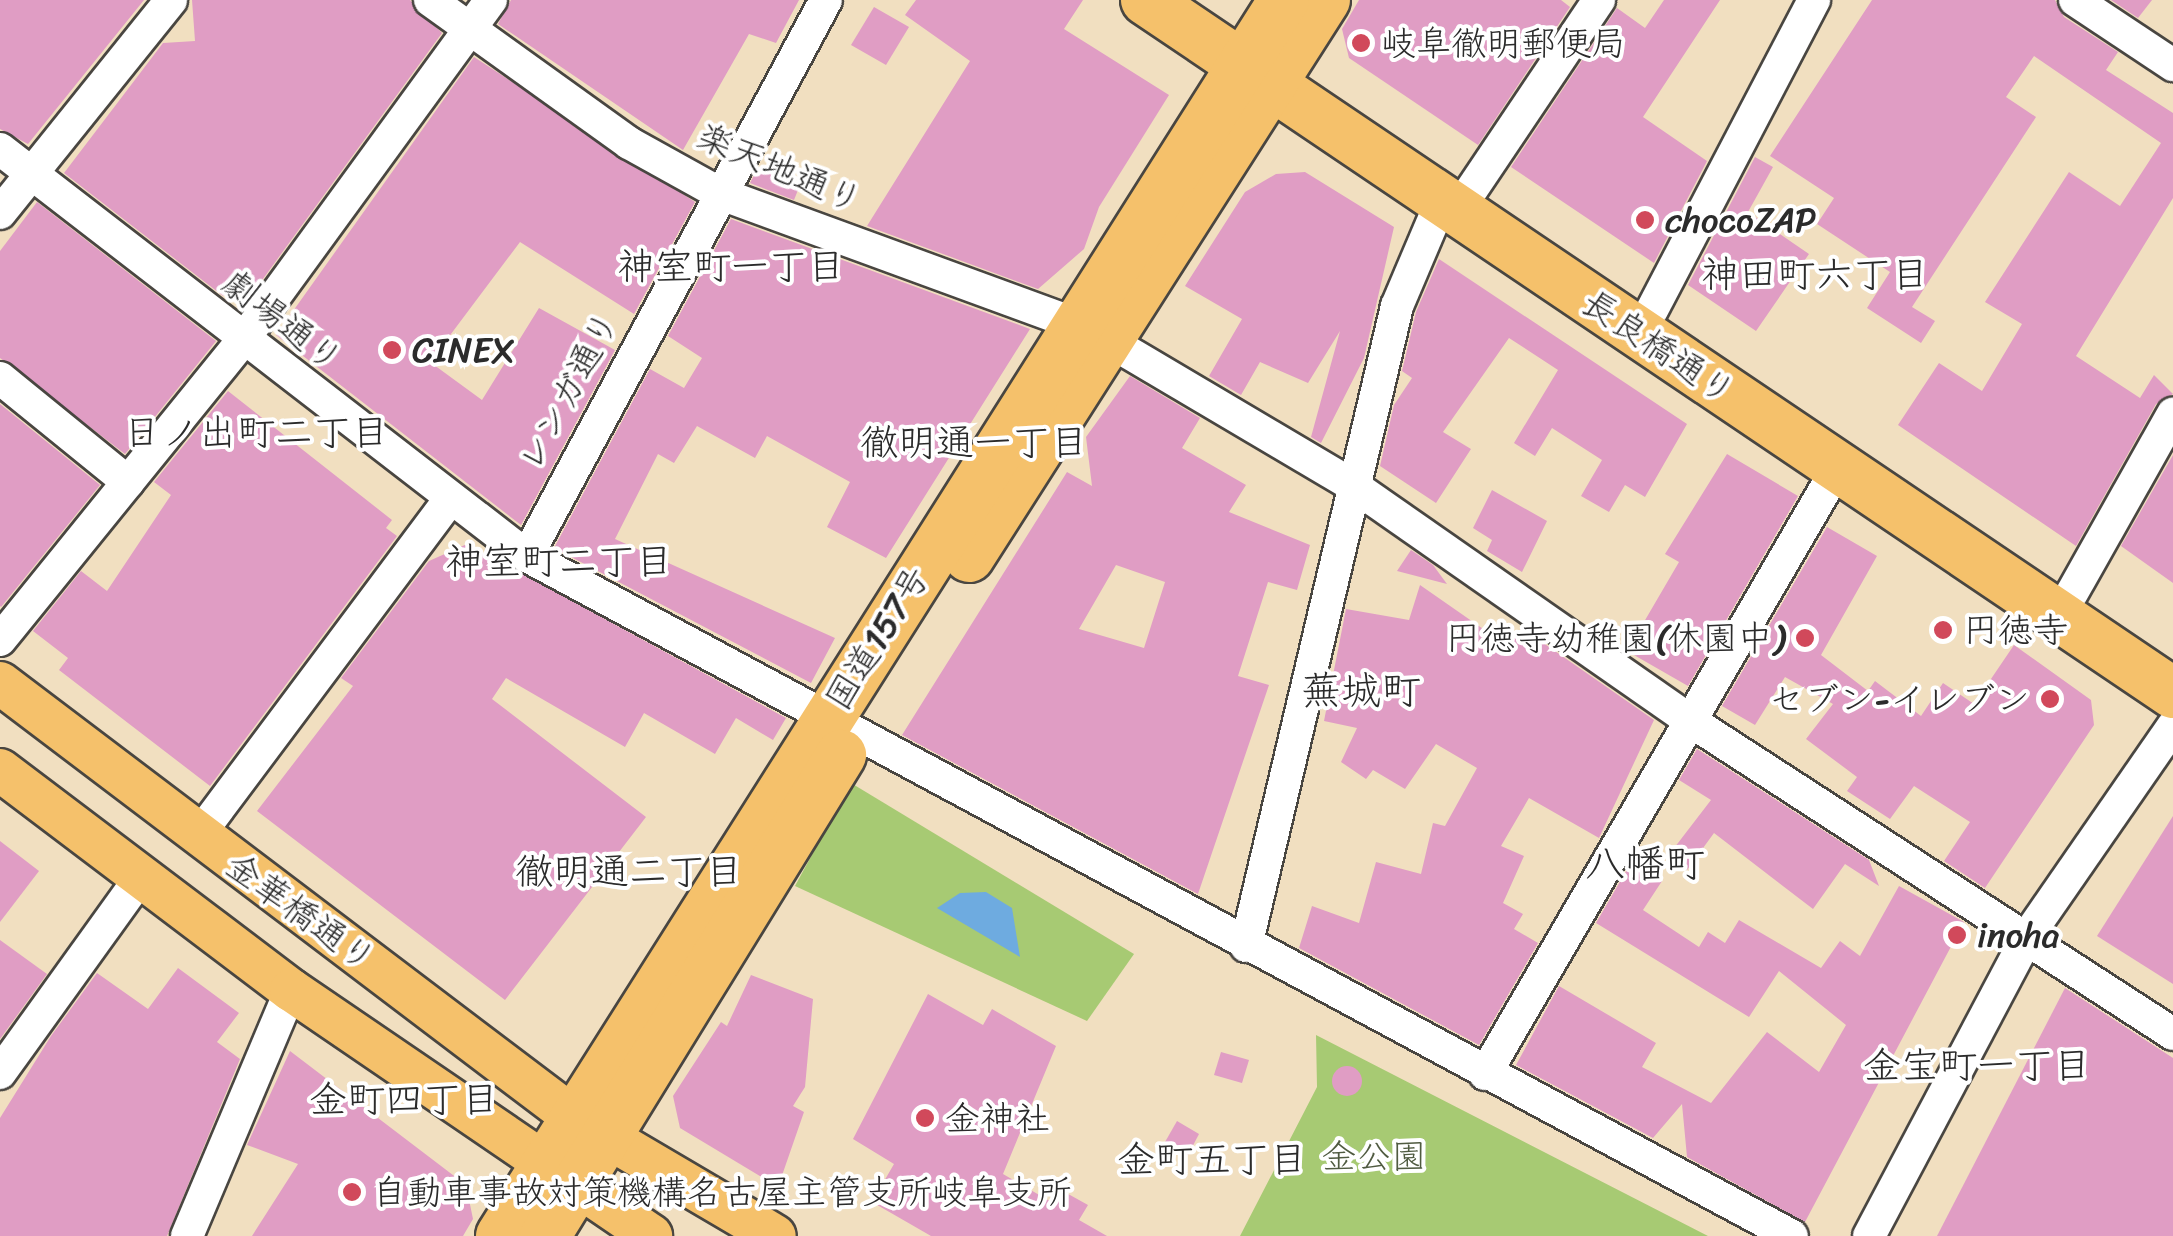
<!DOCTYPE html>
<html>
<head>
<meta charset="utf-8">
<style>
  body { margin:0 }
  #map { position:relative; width:2173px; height:1236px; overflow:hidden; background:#f1dfc0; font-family:Sriracha,"Klee One",sans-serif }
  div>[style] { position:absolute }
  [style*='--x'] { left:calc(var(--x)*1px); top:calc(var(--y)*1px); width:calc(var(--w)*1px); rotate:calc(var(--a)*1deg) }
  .green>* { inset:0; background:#a7ca73 }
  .water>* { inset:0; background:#6eabe0 }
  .building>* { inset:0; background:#e09dc4 }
  .round { border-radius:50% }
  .roads { filter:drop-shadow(2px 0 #494641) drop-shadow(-2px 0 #494641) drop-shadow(0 2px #494641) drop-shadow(0 -2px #494641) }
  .minor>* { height:32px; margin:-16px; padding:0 16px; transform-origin:16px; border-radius:16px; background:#fff }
  .major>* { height:42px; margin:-21px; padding:0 21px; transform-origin:21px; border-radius:21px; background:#f5c16b }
  .highway>* { height:50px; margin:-25px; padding:0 25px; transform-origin:25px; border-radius:25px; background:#f5c16b }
  .dots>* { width:28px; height:28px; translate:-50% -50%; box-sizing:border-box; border:5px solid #fff; border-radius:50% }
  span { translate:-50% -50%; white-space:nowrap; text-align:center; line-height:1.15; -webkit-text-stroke:8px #fff; paint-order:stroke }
  .poi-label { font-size:35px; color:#2b2b2b }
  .left { translate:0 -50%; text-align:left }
  .right { translate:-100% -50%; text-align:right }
  .street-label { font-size:35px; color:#2b2b2b }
  .park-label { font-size:35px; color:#505b41 }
  .neighbourhood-label { font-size:38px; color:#2b2b2b }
  .quarter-label { font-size:40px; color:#2b2b2b }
</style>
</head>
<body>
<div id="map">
  <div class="green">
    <div style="clip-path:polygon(851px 783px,1134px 954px,1087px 1021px,795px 886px)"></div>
    <div style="clip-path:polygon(1316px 1035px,1708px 1236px,1240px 1236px,1317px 1087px)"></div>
  </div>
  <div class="water">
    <div style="clip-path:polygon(960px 893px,986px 892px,1012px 908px,1020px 957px,937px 908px)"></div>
  </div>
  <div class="building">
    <div style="clip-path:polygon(0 0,144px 0,28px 144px,0 129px)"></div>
    <div style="clip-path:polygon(192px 0,410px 0,442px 33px,249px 298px,232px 285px,223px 296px,64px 173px,163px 43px,195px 41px)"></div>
    <div style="clip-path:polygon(511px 0,799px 0,776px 43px,749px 34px,683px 150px,498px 24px)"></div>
    <div style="clip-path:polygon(916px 0,1083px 0,1064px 29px,1169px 95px,1099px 207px,1084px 249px,1038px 289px,867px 226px,970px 61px,905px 15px)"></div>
    <div style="clip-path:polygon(1359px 0,1561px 0,1570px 7px,1478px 145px,1349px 58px,1342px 29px)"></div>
    <div style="clip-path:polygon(1664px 0,1720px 0,1643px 117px,1707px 161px,1654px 263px,1511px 167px,1617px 8px,1645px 28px)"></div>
    <div style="clip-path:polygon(1872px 0,2055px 0,2064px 17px,2118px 52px,2106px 70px,2173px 113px,2173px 198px,2076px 356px,2140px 398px,2154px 375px,2173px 394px,2156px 404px,2076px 546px,1898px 425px,1939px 363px,1982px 391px,2022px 324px,1985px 302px,2069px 172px,2120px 206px,2161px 143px,2034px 56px,2006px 97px,2036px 117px,1912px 307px,1935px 321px,1921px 343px,1867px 308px,1890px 272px,1817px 224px,1834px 198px,1770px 156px)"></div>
    <div style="clip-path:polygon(2111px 0,2152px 0,2138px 18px)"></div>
    <div style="clip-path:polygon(874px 7px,909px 27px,886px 65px,851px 45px)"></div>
    <div style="clip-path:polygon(474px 57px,695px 202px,634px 314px,520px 242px,430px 362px,482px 400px,539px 308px,615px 350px,521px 525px,276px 335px)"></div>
    <div style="clip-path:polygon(1755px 157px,1773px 167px,1748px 212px,1809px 254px,1756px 331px,1688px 285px)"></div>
    <div style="clip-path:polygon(758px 168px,800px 185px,794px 200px,750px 183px)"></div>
    <div style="clip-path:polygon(1305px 172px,1394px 227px,1364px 358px,1321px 443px,1311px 437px,1340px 331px,1308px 383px,1260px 362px,1241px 395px,1209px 376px,1242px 319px,1185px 286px,1245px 192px,1276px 174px)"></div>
    <div style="clip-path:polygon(37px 202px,216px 341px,125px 454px,0 358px,0 251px)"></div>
    <div style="clip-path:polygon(731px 219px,1030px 329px,886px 558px,827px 527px,850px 482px,767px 436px,755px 458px,697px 426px,674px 463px,658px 454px,615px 539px,835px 638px,811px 683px,554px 548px,650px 369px,684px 388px,702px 358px,668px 336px)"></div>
    <div style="clip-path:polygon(1439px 259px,1687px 424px,1645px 497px,1625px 485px,1609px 512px,1581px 496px,1602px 460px,1552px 428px,1535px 456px,1514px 443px,1558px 370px,1509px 338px,1443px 432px,1471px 449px,1436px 503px,1380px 466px,1394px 405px,1412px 378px,1402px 371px,1416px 312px)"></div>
    <div style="clip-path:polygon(evenodd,1130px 376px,1200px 418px,1182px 448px,1246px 485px,1229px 512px,1310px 545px,1297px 590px,1268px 582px,1238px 676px,1269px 685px,1198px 894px,902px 735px,1067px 472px,1092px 486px,1086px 437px,1130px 376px,1116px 565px,1165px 582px,1144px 648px,1079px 629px,1116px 565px)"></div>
    <div style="clip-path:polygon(228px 391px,392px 520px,386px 528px,397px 536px,210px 786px,59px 670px,68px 658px,33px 631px,81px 571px,107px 591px,171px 495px,154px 482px)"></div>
    <div style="clip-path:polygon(0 404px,100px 485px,1px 607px,0 606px)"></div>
    <div style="clip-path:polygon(1727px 454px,1798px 496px,1688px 686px,1627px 651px,1679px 562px,1665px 554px)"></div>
    <div style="clip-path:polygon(2173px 455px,2173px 583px,2121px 546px)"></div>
    <div style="clip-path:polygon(1492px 490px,1547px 521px,1522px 572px,1487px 551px,1492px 540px,1473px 528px)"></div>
    <div style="clip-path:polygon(1827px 527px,1877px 556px,1821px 655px,1868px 691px,1875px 681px,1921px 716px,1943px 683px,1974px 704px,2014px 645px,2091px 700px,2094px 725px,1985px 888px,1944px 861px,1970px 822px,1914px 786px,1890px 819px,1847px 791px,1857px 777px,1806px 739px,1833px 704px,1785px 677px,1755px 725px,1722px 706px)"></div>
    <div style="clip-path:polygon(467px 544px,786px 718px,773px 740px,736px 718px,715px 754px,644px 713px,625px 747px,506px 678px,492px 699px,646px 817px,505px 1000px,257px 811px,353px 686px,341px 678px,429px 561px)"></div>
    <div style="clip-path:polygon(1411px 550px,1433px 565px,1447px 584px,1397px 571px)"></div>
    <div style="clip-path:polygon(1420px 585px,1509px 647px,1522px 628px,1654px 720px,1599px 838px,1529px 798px,1501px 846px,1524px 856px,1503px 903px,1523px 914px,1514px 929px,1538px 943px,1479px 1045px,1299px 948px,1312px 906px,1359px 923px,1376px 862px,1421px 874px,1433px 823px,1445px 826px,1477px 768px,1436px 744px,1405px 789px,1373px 770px,1366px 779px,1341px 762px,1357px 728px,1324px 721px,1346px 609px,1409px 620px)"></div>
    <div style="clip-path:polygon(1697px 749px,1869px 860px,1879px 886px,1845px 864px,1813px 909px,1714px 833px,1687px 870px,1668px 856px,1711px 800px,1679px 780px)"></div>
    <div style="clip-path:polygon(2173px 816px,2173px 984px,2097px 936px)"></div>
    <div style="clip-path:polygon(0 841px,39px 871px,0 922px)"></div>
    <div style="clip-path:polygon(1632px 861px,1662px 881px,1643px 910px,1699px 947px,1708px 932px,1725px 943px,1739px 920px,1821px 968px,1840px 941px,1860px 956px,1899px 886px,1964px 922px,1805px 1222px,1687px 1157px,1682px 1104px,1653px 1138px,1516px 1065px,1559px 986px,1656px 1043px,1642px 1067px,1711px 1103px,1767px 1032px,1819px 1072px,1846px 1025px,1779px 971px,1749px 1017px,1596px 923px)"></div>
    <div style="clip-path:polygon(0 940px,47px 974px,0 1039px)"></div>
    <div style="clip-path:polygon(178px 968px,239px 1013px,217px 1042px,240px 1059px,167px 1236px,0 1236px,0 1118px,51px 1036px,97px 973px,148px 1009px)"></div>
    <div style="clip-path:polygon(751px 975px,813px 999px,805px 1087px,793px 1106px,804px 1112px,778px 1187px,680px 1128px,673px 1096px,721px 1022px,727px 1026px)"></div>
    <div style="clip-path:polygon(2065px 988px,2173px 1058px,2173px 1236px,1937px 1236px)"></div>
    <div style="clip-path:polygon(928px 994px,983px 1025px,992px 1009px,1056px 1046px,1003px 1174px,1053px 1203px,1061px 1190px,1088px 1205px,1079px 1220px,1107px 1236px,931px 1236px,872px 1202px,894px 1164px,853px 1139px)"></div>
    <div style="clip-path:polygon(290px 1051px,466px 1185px,473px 1219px,463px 1236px,252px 1236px,298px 1164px,247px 1145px)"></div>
    <div style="clip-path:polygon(1221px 1052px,1249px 1060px,1242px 1083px,1214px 1075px)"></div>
    <div class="round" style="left:1332px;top:1066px;width:30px;height:30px"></div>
    <div style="clip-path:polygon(1177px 1121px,1199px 1134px,1188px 1155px,1165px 1142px)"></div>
  </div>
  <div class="roads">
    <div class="minor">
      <div style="--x:430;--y:0;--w:245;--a:35.7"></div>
      <div style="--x:629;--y:143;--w:105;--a:29"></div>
      <div style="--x:721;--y:194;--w:378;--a:20.1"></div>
      <div style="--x:2075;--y:0;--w:118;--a:33.6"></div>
      <div style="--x:0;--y:149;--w:666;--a:37.68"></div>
      <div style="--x:527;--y:556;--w:1436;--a:28.26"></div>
      <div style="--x:1472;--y:189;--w:228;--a:-56.1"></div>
      <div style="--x:0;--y:213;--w:273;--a:-51.2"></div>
      <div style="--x:1652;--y:310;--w:350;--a:-62.4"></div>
      <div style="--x:1109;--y:341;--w:281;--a:30.6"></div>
      <div style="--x:1351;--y:484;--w:412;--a:34.9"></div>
      <div style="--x:1689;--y:720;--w:577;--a:32.97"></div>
      <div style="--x:0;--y:378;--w:165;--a:39.1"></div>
      <div style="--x:527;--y:556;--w:631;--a:-61.73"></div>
      <div style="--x:2072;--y:593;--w:206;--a:-60.6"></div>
      <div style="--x:0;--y:640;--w:386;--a:-51"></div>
      <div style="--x:243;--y:340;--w:421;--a:-53.9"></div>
      <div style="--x:198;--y:836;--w:416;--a:-53.2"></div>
      <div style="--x:1246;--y:946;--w:658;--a:-76.72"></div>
      <div style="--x:1397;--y:306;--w:115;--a:-67"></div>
      <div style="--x:0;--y:1073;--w:241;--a:-54.3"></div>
      <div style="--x:1485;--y:1074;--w:700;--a:-59.81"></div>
      <div style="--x:187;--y:1236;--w:267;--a:-67.1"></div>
      <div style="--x:1869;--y:1236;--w:338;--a:-62.1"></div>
      <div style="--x:2027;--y:937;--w:257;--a:-55.3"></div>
    </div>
    <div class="major">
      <div style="--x:0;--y:683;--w:719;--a:37.14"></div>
      <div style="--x:573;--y:1117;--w:234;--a:30.5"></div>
      <div style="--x:0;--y:770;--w:365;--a:37.1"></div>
      <div style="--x:291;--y:990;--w:436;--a:34.3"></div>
    </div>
    <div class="highway">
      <div style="--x:1146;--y:0;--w:1239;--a:34.01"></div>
      <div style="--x:969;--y:557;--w:661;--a:-57.42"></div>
      <div style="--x:501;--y:1236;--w:1463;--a:-57.65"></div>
      <div style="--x:545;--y:1236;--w:565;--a:-58.39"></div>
    </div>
  </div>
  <div class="dots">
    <div style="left:1361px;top:43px;background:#d1495b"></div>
    <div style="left:1645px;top:220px;background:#d1495b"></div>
    <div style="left:392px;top:350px;background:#d1495b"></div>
    <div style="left:1943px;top:630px;background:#d1495b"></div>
    <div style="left:1805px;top:638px;background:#d1495b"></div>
    <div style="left:2050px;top:699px;background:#d1495b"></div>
    <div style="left:1957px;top:935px;background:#d1495b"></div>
    <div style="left:925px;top:1118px;background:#d1495b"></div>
    <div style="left:352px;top:1192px;background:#d1495b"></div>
  </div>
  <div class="poi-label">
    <span class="left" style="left:1381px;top:43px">岐阜徹明郵便局</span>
    <span class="left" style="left:1665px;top:220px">chocoZAP</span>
    <span class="left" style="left:412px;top:350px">CINEX</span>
    <span class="left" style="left:1963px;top:630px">円徳寺</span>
    <span class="right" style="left:1785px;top:638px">円徳寺幼稚園(休園中)</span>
    <span class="right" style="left:2030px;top:699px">セブン-イレブン</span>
    <span class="left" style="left:1977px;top:935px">inoha</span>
    <span class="left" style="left:945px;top:1118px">金神社</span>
    <span class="left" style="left:372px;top:1192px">自動車事故対策機構名古屋主管支所岐阜支所</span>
  </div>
  <div class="street-label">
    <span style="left:780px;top:168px;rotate:23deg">楽天地通り</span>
    <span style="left:283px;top:321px;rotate:38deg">劇場通り</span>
    <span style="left:1659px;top:347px;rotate:34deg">長良橋通り</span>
    <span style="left:568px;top:391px;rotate:-62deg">レンガ通り</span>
    <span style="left:877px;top:638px;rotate:-58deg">国道157号</span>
    <span style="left:301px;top:912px;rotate:36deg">金華橋通り</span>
  </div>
  <div class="park-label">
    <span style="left:1374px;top:1156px">金公園</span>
  </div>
  <div class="neighbourhood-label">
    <span style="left:731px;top:267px">神室町一丁目</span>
    <span style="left:1815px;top:275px">神田町六丁目</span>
    <span style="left:256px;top:433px">日ノ出町二丁目</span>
    <span style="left:974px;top:443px">徹明通一丁目</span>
    <span style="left:559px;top:562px">神室町二丁目</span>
    <span style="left:629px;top:872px">徹明通二丁目</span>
    <span style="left:1977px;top:1066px">金宝町一丁目</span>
    <span style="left:404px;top:1100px">金町四丁目</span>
    <span style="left:1212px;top:1160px">金町五丁目</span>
  </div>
  <div class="quarter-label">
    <span style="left:1361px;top:691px">蕪城町</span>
    <span style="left:1645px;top:864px">八幡町</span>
  </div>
</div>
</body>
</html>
